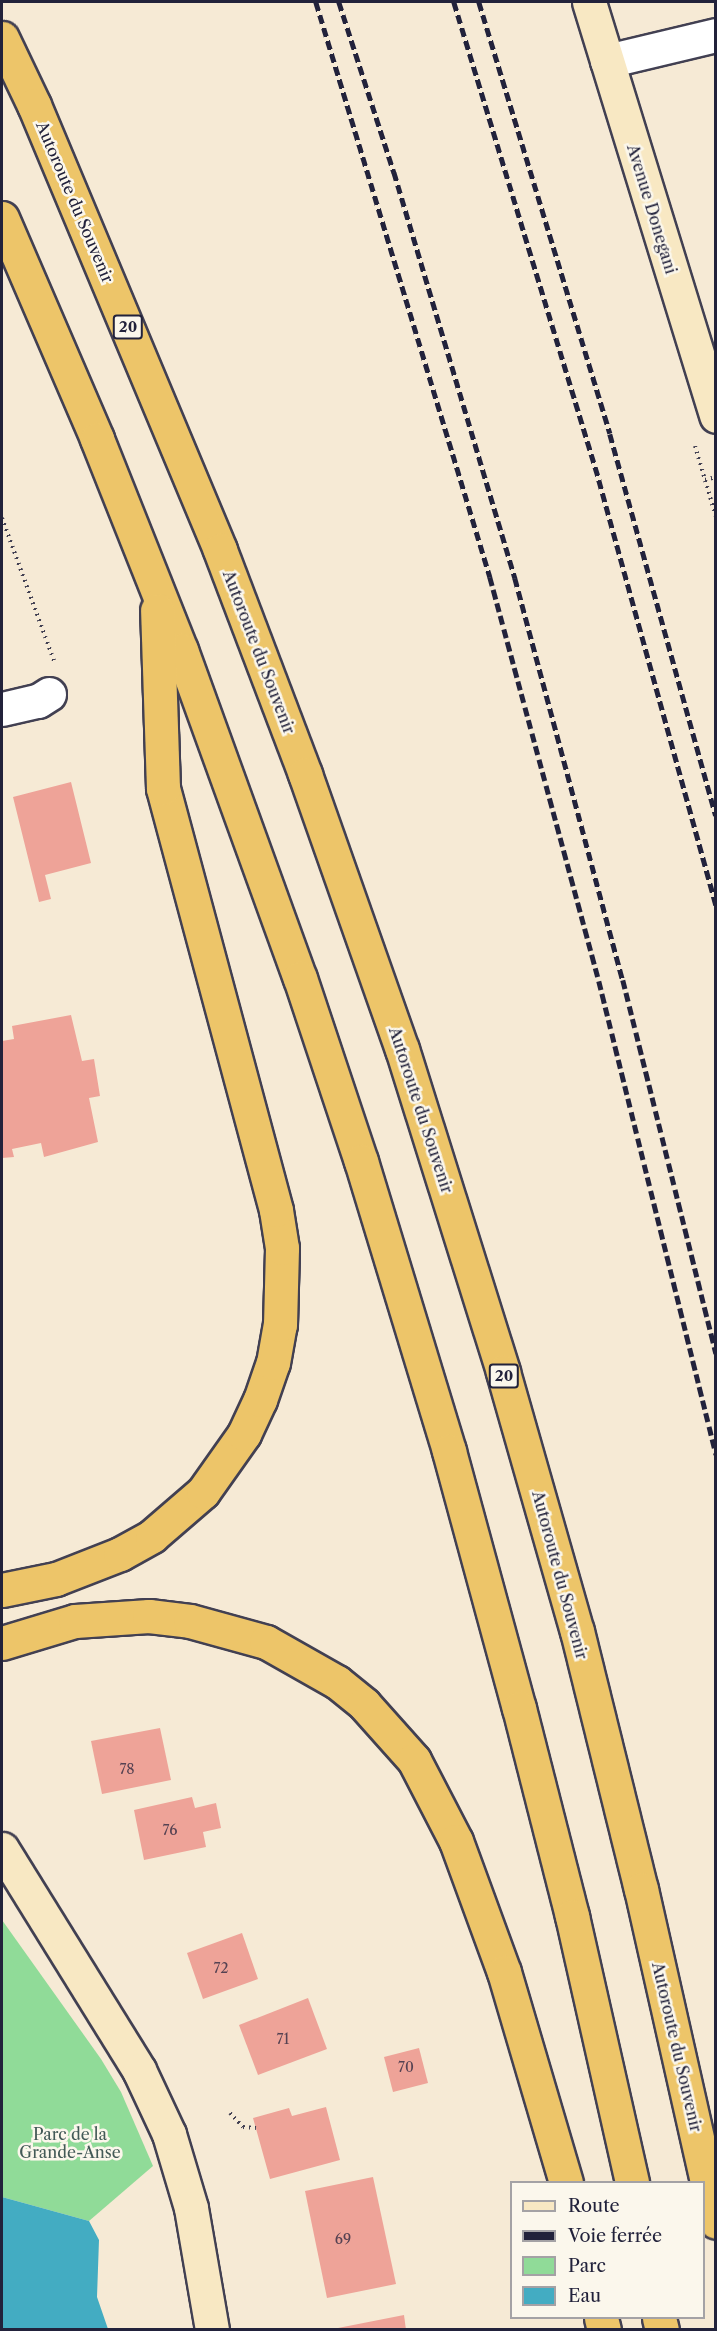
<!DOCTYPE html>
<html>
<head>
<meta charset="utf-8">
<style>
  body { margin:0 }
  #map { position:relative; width:717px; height:2331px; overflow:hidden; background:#f6ead5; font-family:"Libre Caslon Text",serif }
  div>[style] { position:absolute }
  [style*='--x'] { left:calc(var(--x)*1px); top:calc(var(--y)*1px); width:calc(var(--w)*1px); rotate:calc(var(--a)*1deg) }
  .green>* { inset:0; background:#90db98 }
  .water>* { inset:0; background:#43acc2 }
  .building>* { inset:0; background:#eea398 }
  .path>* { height:4px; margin-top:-2px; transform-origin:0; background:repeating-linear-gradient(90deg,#424052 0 1.5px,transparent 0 6px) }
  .roads { filter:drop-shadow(2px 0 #424052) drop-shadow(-2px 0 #424052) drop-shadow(0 2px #424052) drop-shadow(0 -2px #424052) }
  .street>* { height:33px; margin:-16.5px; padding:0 16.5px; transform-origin:16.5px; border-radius:16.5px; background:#fff }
  .secondary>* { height:33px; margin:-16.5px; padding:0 16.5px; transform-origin:16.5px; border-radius:16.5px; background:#f8e8c3 }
  .highway>* { height:33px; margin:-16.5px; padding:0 16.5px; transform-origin:16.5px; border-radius:16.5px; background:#edc569 }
  .rail>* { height:4.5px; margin-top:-2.25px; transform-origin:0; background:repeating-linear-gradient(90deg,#22223b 0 9px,transparent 0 13.5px) }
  span { translate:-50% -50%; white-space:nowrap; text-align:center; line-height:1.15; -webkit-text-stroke:5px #fbf7ec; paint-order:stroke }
  .number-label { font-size:14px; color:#554252 }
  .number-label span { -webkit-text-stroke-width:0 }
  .shield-label span { padding:2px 4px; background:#fbf7ec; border:2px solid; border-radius:4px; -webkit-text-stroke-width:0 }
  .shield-label { font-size:15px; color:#22223b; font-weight:700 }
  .street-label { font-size:16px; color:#22223b }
  .park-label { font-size:16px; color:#435a57 }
  .frame { position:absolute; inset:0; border:3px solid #22223b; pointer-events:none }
  .legend { position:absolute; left:510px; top:2181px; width:195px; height:138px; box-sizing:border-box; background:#fbf7ec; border:2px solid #a4a2a5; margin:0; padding:8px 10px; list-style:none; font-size:18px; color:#22223b }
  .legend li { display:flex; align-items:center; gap:12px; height:30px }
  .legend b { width:30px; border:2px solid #a4a2a5 }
</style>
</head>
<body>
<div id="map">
  <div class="green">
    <div style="clip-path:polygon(2px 1920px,101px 2059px,121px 2092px,153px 2166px,89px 2221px,2px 2197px)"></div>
  </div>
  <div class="water">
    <div style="clip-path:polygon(2px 2197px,89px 2221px,99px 2240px,97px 2297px,108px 2329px,2px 2329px)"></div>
  </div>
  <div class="building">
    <div style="clip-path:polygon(71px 782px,91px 863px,45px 875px,51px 899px,39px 902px,13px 797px)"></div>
    <div style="clip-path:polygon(71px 1015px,82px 1061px,94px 1059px,100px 1096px,89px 1098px,98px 1142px,44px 1157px,41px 1143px,12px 1149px,14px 1157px,2px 1158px,2px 1041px,14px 1039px,12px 1026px)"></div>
    <div style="clip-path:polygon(160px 1728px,171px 1780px,102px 1794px,91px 1741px)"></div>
    <div style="clip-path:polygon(192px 1797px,195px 1808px,216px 1803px,221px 1828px,203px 1832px,206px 1847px,144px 1860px,134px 1810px)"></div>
    <div style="clip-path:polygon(242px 1933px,258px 1979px,203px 1999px,187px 1953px)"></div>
    <div style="clip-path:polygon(308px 1998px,327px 2049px,258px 2075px,239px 2025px)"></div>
    <div style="clip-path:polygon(419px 2048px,428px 2083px,393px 2092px,384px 2057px)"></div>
    <div style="clip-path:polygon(326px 2107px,340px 2160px,270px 2179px,253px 2118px,289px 2108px,292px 2116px)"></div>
    <div style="clip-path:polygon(373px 2177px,396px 2284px,327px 2298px,305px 2191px)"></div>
    <div style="clip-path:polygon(404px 2315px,406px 2330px,338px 2330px,338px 2328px)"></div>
  </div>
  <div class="path">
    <div style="--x:695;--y:446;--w:74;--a:73.5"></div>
    <div style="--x:705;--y:480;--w:11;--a:-15"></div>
    <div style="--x:2;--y:518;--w:152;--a:70"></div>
    <div style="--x:230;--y:2113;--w:19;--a:47"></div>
    <div style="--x:243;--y:2127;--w:13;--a:4"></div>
  </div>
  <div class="roads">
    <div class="street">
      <div style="--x:607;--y:61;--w:112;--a:-13.4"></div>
      <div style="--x:2;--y:709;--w:37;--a:-13"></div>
      <div style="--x:38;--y:701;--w:13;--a:-32"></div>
    </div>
    <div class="secondary">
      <div style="--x:589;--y:2;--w:433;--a:72.9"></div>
      <div style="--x:2;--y:1849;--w:260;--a:58.2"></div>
      <div style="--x:139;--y:2070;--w:71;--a:64.9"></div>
      <div style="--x:169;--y:2134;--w:77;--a:73.4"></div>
      <div style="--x:191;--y:2208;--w:124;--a:80.2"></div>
    </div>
    <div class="highway">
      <div style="--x:2;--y:38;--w:74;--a:64.5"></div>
      <div style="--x:34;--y:105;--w:482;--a:67.3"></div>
      <div style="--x:220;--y:550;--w:240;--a:69.2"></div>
      <div style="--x:305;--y:774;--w:292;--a:70.6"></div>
      <div style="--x:402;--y:1049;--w:338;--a:72.6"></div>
      <div style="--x:503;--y:1372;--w:269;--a:74.1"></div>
      <div style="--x:577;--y:1631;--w:266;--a:76.1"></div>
      <div style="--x:641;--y:1889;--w:341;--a:77.3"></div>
      <div style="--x:2;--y:218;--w:241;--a:66.7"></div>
      <div style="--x:97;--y:439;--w:227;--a:68.3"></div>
      <div style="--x:181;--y:650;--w:349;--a:70.1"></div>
      <div style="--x:300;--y:978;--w:193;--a:71.6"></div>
      <div style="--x:361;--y:1161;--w:303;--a:73.1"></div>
      <div style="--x:449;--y:1451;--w:266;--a:74.8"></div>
      <div style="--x:519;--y:1708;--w:215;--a:75.7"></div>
      <div style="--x:572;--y:1916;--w:273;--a:77.3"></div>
      <div style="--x:2;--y:1590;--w:55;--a:-11.5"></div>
      <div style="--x:56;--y:1579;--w:69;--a:-21.3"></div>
      <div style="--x:120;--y:1554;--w:37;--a:-29"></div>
      <div style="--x:152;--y:1536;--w:67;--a:-40.8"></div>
      <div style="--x:203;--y:1492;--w:71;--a:-54.7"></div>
      <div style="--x:244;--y:1434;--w:38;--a:-65"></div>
      <div style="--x:260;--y:1400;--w:39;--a:-71"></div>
      <div style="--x:273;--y:1363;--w:39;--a:-80"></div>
      <div style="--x:280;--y:1325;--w:77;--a:-88.5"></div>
      <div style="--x:282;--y:1248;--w:38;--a:-99"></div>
      <div style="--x:276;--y:1210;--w:437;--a:-105"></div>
      <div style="--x:163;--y:788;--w:178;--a:-91.9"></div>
      <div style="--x:2;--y:1643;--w:76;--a:-16.8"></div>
      <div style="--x:75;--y:1621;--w:74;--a:-3.9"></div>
      <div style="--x:149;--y:1616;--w:41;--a:7"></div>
      <div style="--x:190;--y:1621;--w:79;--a:15.4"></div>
      <div style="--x:266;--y:1642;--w:81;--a:29.4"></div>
      <div style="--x:337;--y:1682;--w:35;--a:39"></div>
      <div style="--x:364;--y:1704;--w:75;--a:48.2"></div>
      <div style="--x:414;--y:1760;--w:91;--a:62.6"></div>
      <div style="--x:456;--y:1841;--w:140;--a:69.9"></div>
      <div style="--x:504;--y:1972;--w:219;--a:73.6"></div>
      <div style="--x:601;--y:2318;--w:12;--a:76"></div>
      <div style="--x:659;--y:2318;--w:12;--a:76"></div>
    </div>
  </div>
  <div class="rail">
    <div style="--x:316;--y:2;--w:601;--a:73.16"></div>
    <div style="--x:490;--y:577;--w:418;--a:74.9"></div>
    <div style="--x:599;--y:981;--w:488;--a:76.1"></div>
    <div style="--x:339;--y:2;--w:179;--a:72.1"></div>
    <div style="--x:394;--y:172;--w:424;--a:73.4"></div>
    <div style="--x:515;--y:578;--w:416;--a:75"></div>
    <div style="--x:623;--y:980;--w:385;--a:76"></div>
    <div style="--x:454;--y:2;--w:500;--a:73.1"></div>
    <div style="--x:599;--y:480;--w:441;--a:74.6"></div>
    <div style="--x:479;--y:2;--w:451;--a:73.1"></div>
    <div style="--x:610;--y:434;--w:396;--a:74.5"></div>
  </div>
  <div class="number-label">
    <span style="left:127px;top:1769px">78</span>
    <span style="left:170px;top:1830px">76</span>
    <span style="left:221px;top:1968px">72</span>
    <span style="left:283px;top:2039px">71</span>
    <span style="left:406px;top:2067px">70</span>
    <span style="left:343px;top:2239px">69</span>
  </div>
  <div class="shield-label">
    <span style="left:128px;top:327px">20</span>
    <span style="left:504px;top:1376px">20</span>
  </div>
  <div class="street-label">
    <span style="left:75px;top:202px;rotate:67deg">Autoroute du Souvenir</span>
    <span style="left:652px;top:209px;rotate:73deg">Avenue Donegani</span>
    <span style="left:259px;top:652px;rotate:69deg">Autoroute du Souvenir</span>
    <span style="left:421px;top:1110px;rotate:72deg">Autoroute du Souvenir</span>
    <span style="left:560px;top:1575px;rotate:75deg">Autoroute du Souvenir</span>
    <span style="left:677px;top:2047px;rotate:77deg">Autoroute du Souvenir</span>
  </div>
  <div class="park-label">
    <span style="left:70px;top:2143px">Parc de la<br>Grande-Anse</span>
  </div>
  <div class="frame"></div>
  <ul class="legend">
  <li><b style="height:8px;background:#f8e8c3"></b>Route</li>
  <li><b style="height:8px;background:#22223b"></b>Voie ferrée</li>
  <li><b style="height:16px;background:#90db98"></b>Parc</li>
  <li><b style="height:16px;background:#43acc2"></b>Eau</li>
  </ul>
</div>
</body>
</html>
